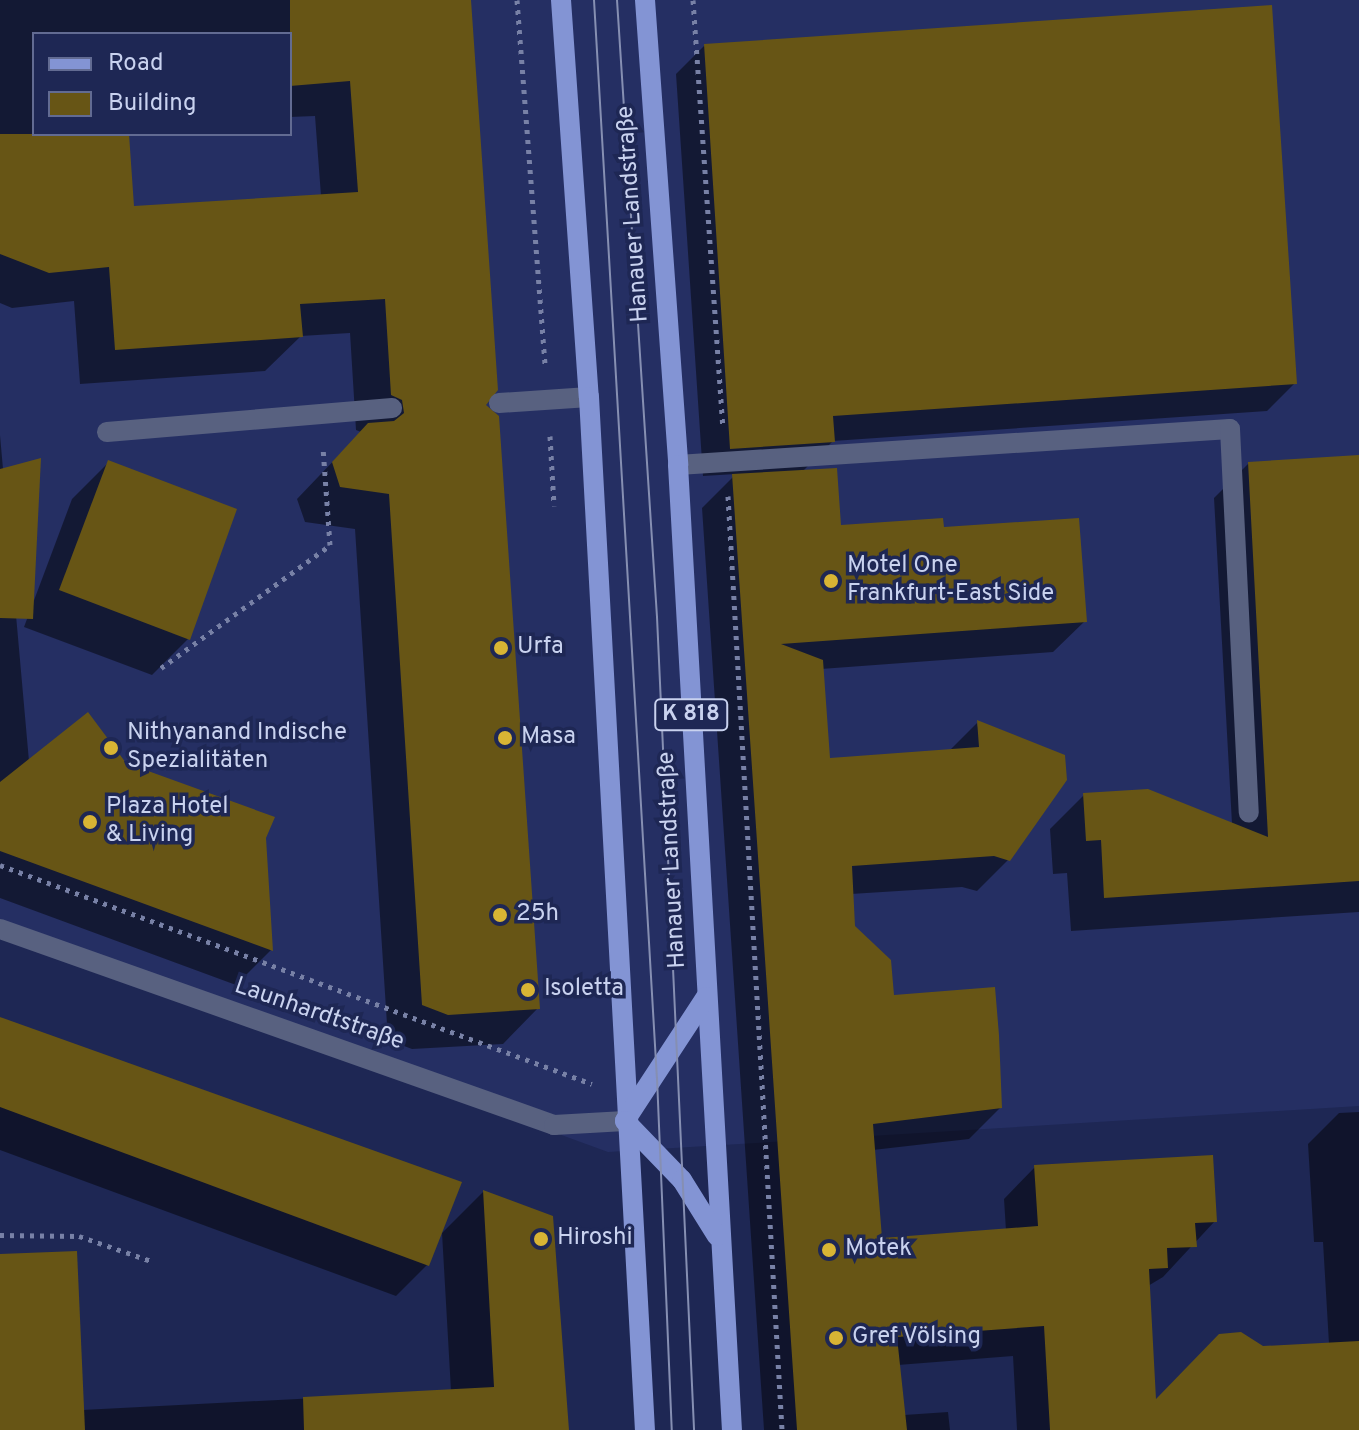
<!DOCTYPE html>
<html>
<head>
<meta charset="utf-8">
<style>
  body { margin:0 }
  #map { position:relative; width:1359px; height:1430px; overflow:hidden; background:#1e2754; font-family:Overpass,sans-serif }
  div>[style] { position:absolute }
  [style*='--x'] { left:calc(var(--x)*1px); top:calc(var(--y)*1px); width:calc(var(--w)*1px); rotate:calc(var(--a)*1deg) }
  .built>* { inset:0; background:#252f63 }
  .shadow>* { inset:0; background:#0007 }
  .building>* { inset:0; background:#675515 }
  .path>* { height:5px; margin-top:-2.5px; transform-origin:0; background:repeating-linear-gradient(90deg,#7881a6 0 4px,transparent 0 10px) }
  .service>* { height:20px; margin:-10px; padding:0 10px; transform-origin:10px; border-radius:10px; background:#586180 }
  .minor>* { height:20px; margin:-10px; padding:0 10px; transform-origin:10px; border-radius:10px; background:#586180 }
  .primary>* { height:20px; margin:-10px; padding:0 10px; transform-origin:10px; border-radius:10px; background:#8394d4 }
  .tram>* { height:2px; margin:-1px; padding:0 1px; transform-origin:1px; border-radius:1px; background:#868fb2 }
  .dots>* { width:22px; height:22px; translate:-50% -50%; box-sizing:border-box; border:4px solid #1e2754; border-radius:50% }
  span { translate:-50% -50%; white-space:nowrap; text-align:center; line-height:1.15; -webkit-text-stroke:7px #1e2754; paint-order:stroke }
  .shield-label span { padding:2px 6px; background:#1e2754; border:2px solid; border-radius:6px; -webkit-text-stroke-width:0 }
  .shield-label { font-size:22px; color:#c9d2ef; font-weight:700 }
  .street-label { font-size:24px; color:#c9d2ef }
  .poi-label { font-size:24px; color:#c9d2ef }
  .left { translate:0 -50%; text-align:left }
  .legend { position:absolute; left:32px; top:32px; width:260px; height:104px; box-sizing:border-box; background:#1e2754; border:2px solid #626b92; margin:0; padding:10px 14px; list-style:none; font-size:24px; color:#c9d2ef }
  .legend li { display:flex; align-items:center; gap:16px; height:40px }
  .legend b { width:40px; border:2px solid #626b92 }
</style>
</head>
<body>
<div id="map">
  <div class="built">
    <div style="clip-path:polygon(evenodd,0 0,1359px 0,1359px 1106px,608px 1152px,0 930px,0 0,34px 34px,290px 34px,290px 134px,34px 134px,34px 34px)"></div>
  </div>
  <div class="shadow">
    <div style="clip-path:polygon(evenodd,0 0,469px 0,483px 405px,538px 1008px,503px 1044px,412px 1049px,388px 1040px,355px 529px,305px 522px,297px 499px,361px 432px,356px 430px,350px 333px,301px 336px,265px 371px,80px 384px,74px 301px,12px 308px,0 303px,0 0,34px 34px,290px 34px,290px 117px,315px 116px,321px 196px,132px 208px,127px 134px,34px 134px,34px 34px)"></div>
    <div style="clip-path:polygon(704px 46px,1295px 383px,1267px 411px,833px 441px,802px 472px,839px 528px,942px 529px,1085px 621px,1053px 652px,821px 669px,828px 760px,948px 752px,977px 723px,1008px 860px,977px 891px,962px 887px,851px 894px,853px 927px,892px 997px,1000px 1108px,969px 1139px,873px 1150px,880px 1241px,1006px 1231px,1004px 1199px,1035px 1167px,1215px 1221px,1163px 1277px,1148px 1286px,1155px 1402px,1263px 1348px,1329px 1344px,1323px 1242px,1314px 1242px,1308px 1144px,1339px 1113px,1359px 1112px,1359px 1430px,1017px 1430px,1013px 1356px,898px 1365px,904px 1415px,948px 1412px,950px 1430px,764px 1430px,702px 508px,736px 474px,703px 476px,676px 74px)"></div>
    <div style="clip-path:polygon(0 435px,29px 761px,125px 764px,264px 837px,271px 950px,236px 985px,0 898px)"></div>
    <div style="clip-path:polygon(1359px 457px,1359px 912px,1071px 931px,1067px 873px,1053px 874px,1050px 829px,1084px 795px,1232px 824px,1214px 498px,1248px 464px)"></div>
    <div style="clip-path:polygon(108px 463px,188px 639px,152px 675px,24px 627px,72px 499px)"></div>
    <div style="clip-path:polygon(0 1017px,427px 1265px,396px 1296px,0 1150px)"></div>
    <div style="clip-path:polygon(483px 1192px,551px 1218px,566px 1430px,0 1430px,0 1256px,82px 1410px,451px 1391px,442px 1233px)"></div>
  </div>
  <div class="building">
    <div style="clip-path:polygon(290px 0,471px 0,498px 390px,486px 405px,499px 416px,540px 1009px,448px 1015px,422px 1005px,389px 494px,340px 487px,332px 462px,368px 423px,394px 421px,404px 413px,402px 400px,391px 395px,385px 299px,300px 304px,303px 337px,115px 350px,109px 267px,49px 273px,0 254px,0 134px,129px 134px,134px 206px,358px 192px,350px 81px,290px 86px)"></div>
    <div style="clip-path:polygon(1272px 5px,1297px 384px,833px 416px,835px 442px,730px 449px,704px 44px)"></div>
    <div style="clip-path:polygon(1359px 455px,1359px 881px,1104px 898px,1101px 840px,1086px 841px,1083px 793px,1148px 789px,1268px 837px,1248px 462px)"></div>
    <div style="clip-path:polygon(41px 458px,33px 619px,0 618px,0 469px)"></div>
    <div style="clip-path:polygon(108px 460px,237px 509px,190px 640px,59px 590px)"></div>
    <div style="clip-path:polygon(837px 468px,841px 525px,943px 518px,944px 527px,1079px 518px,1087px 622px,781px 644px,823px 660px,830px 758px,979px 747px,977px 720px,1065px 755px,1067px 780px,1010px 861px,994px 856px,852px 866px,855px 926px,891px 960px,894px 995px,995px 987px,999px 1035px,1002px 1108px,873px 1124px,882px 1238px,1038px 1226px,1034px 1165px,1213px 1155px,1217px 1222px,1195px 1223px,1197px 1247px,1167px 1248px,1168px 1268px,1149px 1269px,1156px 1399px,1219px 1334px,1241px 1332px,1263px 1346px,1359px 1341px,1359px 1430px,1050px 1430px,1044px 1326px,897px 1337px,907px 1430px,797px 1430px,732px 474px)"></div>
    <div style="clip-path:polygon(88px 712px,126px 763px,275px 817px,266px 838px,273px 951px,0 851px,0 782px)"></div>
    <div style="clip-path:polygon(0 1017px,462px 1182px,429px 1266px,0 1107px)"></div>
    <div style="clip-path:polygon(483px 1190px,553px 1216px,569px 1430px,304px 1430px,303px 1397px,494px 1387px)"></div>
    <div style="clip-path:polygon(77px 1251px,85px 1430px,0 1430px,0 1254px)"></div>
  </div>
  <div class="path">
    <div style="--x:517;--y:0;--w:367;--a:85.6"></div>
    <div style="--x:693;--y:0;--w:427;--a:86"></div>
    <div style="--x:550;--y:436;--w:70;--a:86.7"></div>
    <div style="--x:728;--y:496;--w:936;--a:86.69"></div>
    <div style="--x:161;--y:668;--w:209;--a:-36"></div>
    <div style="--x:330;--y:545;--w:98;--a:-94.1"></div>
    <div style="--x:0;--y:865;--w:631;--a:20.3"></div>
    <div style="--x:0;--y:1235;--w:79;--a:0.7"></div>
    <div style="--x:79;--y:1236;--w:76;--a:19.1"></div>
  </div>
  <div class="service">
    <div style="--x:499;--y:403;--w:90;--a:-3.8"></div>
    <div style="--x:107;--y:432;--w:286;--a:-4.8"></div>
    <div style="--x:678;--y:465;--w:553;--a:-3.73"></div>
    <div style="--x:1230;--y:429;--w:384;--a:87.2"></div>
  </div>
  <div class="minor">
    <div style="--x:0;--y:929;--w:588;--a:19.48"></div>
    <div style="--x:554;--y:1125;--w:71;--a:-3.2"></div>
  </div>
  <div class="primary">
    <div style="--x:561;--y:0;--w:398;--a:86"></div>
    <div style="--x:589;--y:397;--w:1035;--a:86.9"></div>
    <div style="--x:645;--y:0;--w:466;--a:85.9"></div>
    <div style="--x:678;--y:465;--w:967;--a:86.8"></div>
    <div style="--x:706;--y:997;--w:148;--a:123.2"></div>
    <div style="--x:625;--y:1121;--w:82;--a:46"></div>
    <div style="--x:682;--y:1180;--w:66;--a:58"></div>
  </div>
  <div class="tram">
    <div style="--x:594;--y:0;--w:1080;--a:86.66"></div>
    <div style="--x:657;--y:1078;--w:352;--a:87.6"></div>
    <div style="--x:617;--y:0;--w:618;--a:86.29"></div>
    <div style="--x:657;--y:617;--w:814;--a:87.39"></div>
  </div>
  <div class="dots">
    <div style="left:831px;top:581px;background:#d8b434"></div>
    <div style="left:501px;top:648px;background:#d8b434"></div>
    <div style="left:505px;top:738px;background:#d8b434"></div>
    <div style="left:111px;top:748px;background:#d8b434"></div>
    <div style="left:90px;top:822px;background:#d8b434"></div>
    <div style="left:500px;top:915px;background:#d8b434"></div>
    <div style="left:528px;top:990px;background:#d8b434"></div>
    <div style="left:541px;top:1239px;background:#d8b434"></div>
    <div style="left:829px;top:1250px;background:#d8b434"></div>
    <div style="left:836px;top:1338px;background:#d8b434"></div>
  </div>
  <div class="shield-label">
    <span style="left:691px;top:715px">K 818</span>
  </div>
  <div class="street-label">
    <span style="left:634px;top:214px;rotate:-94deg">Hanauer Landstraße</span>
    <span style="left:673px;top:860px;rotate:-93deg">Hanauer Landstraße</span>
    <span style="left:319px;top:1015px;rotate:19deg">Launhardtstraße</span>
  </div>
  <div class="poi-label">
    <span class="left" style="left:847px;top:581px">Motel One<br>Frankfurt-East Side</span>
    <span class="left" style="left:517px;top:648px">Urfa</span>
    <span class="left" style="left:127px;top:748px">Nithyanand Indische<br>Spezialitäten</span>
    <span class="left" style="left:521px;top:738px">Masa</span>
    <span class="left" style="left:106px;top:822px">Plaza Hotel<br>&amp; Living</span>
    <span class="left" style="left:516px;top:915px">25h</span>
    <span class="left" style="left:544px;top:990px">Isoletta</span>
    <span class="left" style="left:557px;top:1239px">Hiroshi</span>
    <span class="left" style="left:845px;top:1250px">Motek</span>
    <span class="left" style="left:852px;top:1338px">Gref Völsing</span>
  </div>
  <ul class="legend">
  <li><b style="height:10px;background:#8394d4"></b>Road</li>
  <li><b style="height:22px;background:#675515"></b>Building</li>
  </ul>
</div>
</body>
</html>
